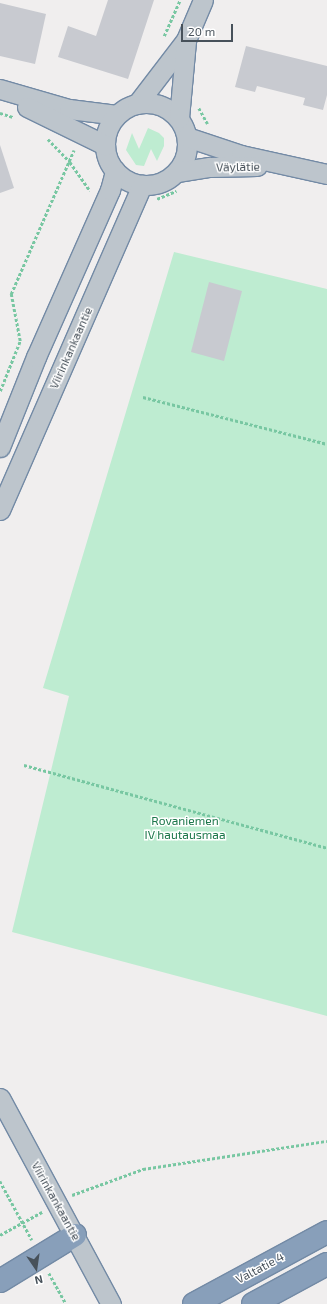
<!DOCTYPE html>
<html>
<head>
<meta charset="utf-8">
<style>
  body { margin:0 }
  #map { position:relative; width:327px; height:1304px; overflow:hidden; background:#f0eeee; font-family:"Exo 2",sans-serif }
  div>[style] { position:absolute }
  [style*='--x'] { left:calc(var(--x)*1px); top:calc(var(--y)*1px); width:calc(var(--w)*1px); rotate:calc(var(--a)*1deg) }
  .green>* { inset:0; background:#beecd1 }
  .building>* { inset:0; background:#c8cad0 }
  .path>* { height:2.5px; margin-top:-1.25px; transform-origin:0; background:repeating-linear-gradient(90deg,#78c7a2 0 3px,transparent 0 5px) }
  .roads { filter:drop-shadow(1px 0 #738aa5) drop-shadow(-1px 0 #738aa5) drop-shadow(0 1px #738aa5) drop-shadow(0 -1px #738aa5) }
  .minor>* { height:19px; margin:-9.5px; padding:0 9.5px; transform-origin:9.5px; border-radius:9.5px; background:#bdc5cc }
  .minor>.ring { margin:-9.5px; padding:0; box-sizing:content-box; background:none; border:19px solid #bdc5cc; border-radius:50% }
  .highway>* { height:22px; margin:-11px; padding:0 11px; transform-origin:11px; border-radius:11px; background:#889fba }
  span { translate:-50% -50%; white-space:nowrap; text-align:center; line-height:1.15; -webkit-text-stroke:3px #fff; paint-order:stroke }
  .street-label { font-size:12px; color:#47515a }
  .park-label { font-size:12px; color:#1c774b }
  .north { position:absolute; left:16px; top:1248px; width:40px; height:40px; -webkit-text-stroke:3px #fff; paint-order:stroke; rotate:167deg; font-size:11px; font-weight:700; line-height:16px; text-align:center; color:#47515a }
  .north::after { content:''; display:block; margin:auto; width:14px; height:18px; background:#47515a; clip-path:polygon(50% 0,100% 100%,50% 72%,0 100%) }
  .scale { position:absolute; left:181px; top:24px; width:52px; height:18px; box-sizing:border-box; border:2px solid #47515a; border-top:0; padding-left:5px; font-size:12px; line-height:14px; white-space:nowrap; color:#47515a; -webkit-text-stroke:3px #fff; paint-order:stroke }
</style>
</head>
<body>
<div id="map">
  <div class="green">
    <div style="clip-path:polygon(148px 128px,159px 133px,164px 138px,164px 146px,157px 161px,151px 149px,144px 166px,136px 165px,126px 150px,132px 133px,139px 149px)"></div>
    <div style="clip-path:polygon(174px 252px,327px 289px,327px 1016px,12px 932px,69px 696px,43px 688px)"></div>
  </div>
  <div class="building">
    <div style="clip-path:polygon(108px 0,154px 0,128px 79px,58px 57px,68px 26px,96px 36px)"></div>
    <div style="clip-path:polygon(0 3px,46px 14px,35px 64px,0 56px)"></div>
    <div style="clip-path:polygon(246px 46px,327px 66px,327px 95px,323px 110px,303px 105px,305px 98px,257px 86px,255px 92px,235px 87px)"></div>
    <div style="clip-path:polygon(0 145px,14px 188px,0 193px)"></div>
    <div style="clip-path:polygon(209px 282px,242px 291px,224px 361px,191px 352px)"></div>
  </div>
  <div class="path">
    <div style="--x:164;--y:36;--w:39;--a:-66"></div>
    <div style="--x:199;--y:108;--w:18;--a:61"></div>
    <div style="--x:0;--y:113;--w:14;--a:17"></div>
    <div style="--x:48;--y:139;--w:32;--a:46"></div>
    <div style="--x:70;--y:162;--w:35;--a:55"></div>
    <div style="--x:157;--y:199;--w:21;--a:-23"></div>
    <div style="--x:0;--y:391;--w:54;--a:-68.2"></div>
    <div style="--x:20;--y:341;--w:48;--a:-100.8"></div>
    <div style="--x:11;--y:294;--w:157;--a:-66.4"></div>
    <div style="--x:143;--y:397;--w:190;--a:14.3"></div>
    <div style="--x:24;--y:765;--w:314;--a:15.3"></div>
    <div style="--x:0;--y:1181;--w:67;--a:61.5"></div>
    <div style="--x:72;--y:1195;--w:76;--a:-20.1"></div>
    <div style="--x:143;--y:1169;--w:186;--a:-8.7"></div>
    <div style="--x:0;--y:1235;--w:48;--a:-28.7"></div>
    <div style="--x:49;--y:1273;--w:35;--a:61"></div>
  </div>
  <div class="roads">
    <div class="minor">
      <div style="--x:0;--y:89;--w:72;--a:16.2"></div>
      <div style="--x:69;--y:109;--w:48;--a:7.1"></div>
      <div class="ring" style="left:105px;top:103px;width:63px;height:63px"></div>
      <div style="--x:137;--y:104;--w:81;--a:-52.6"></div>
      <div style="--x:186;--y:40;--w:43;--a:-67"></div>
      <div style="--x:27;--y:107;--w:87;--a:26"></div>
      <div style="--x:179;--y:118;--w:77;--a:-84.8"></div>
      <div style="--x:187;--y:137;--w:57;--a:18.4"></div>
      <div style="--x:241;--y:155;--w:88;--a:12.5"></div>
      <div style="--x:177;--y:172;--w:33;--a:-9"></div>
      <div style="--x:210;--y:167;--w:47;--a:-1.2"></div>
      <div style="--x:0;--y:447;--w:97;--a:-68.2"></div>
      <div style="--x:36;--y:357;--w:183;--a:-66.1"></div>
      <div style="--x:110;--y:190;--w:20;--a:-75"></div>
      <div style="--x:0;--y:510;--w:355;--a:-66.4"></div>
      <div style="--x:0;--y:1098;--w:234;--a:61.7"></div>
    </div>
    <div class="highway">
      <div style="--x:0;--y:1281;--w:88;--a:-31.5"></div>
      <div style="--x:194;--y:1304;--w:151;--a:-28.4"></div>
      <div style="--x:253;--y:1304;--w:84;--a:-28.4"></div>
    </div>
  </div>
  <div class="street-label">
    <span style="left:238px;top:167px;rotate:-1deg">Väylätie</span>
    <span style="left:71px;top:348px;rotate:-66deg">Viirinkankaantie</span>
    <span style="left:56px;top:1201px;rotate:61deg">Viirinkankaantie</span>
    <span style="left:260px;top:1268px;rotate:-28deg">Valtatie 4</span>
  </div>
  <div class="park-label">
    <span style="left:185px;top:828px">Rovaniemen<br>IV hautausmaa</span>
  </div>
  <div class="north">N</div>
  <div class="scale">20 m</div>
</div>
</body>
</html>
